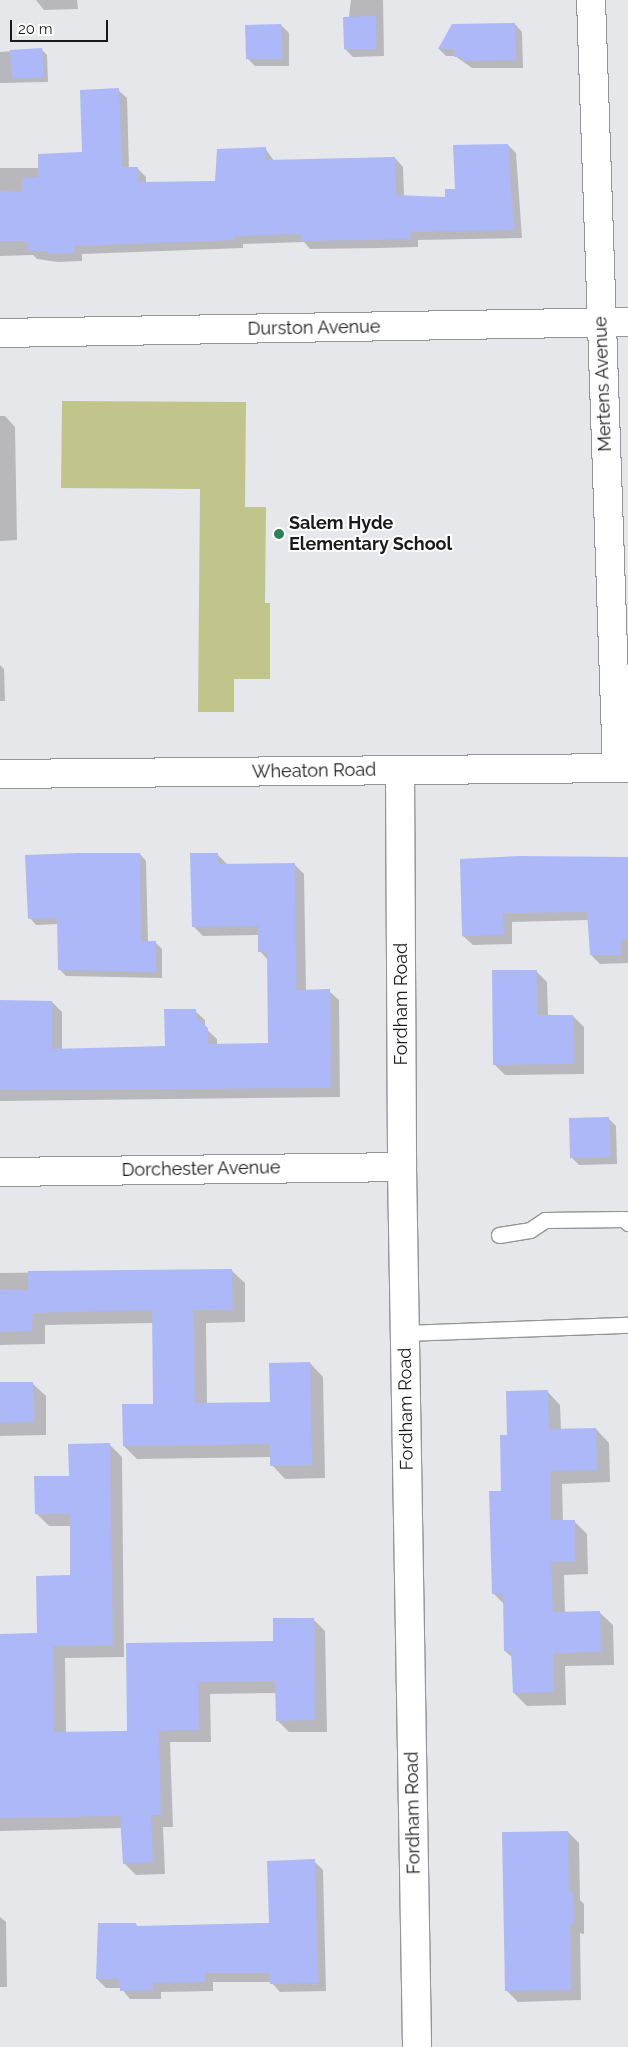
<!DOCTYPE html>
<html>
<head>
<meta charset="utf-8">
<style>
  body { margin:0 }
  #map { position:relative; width:628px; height:2047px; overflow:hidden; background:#e6e7eb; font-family:Raleway,sans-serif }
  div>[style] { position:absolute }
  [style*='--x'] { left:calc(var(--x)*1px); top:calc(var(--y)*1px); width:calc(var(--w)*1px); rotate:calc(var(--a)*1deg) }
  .green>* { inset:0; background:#c2c58b }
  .shadow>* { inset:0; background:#0003 }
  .building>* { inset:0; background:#acb8f8 }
  .roads { filter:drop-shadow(1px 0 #949598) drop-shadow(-1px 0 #949598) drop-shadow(0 1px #949598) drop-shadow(0 -1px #949598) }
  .service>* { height:15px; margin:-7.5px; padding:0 7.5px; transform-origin:7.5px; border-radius:7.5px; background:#fff }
  .minor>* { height:28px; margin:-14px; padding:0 14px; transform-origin:14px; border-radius:14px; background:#fff }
  .dots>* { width:14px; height:14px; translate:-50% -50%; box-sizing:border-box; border:2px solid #fff; border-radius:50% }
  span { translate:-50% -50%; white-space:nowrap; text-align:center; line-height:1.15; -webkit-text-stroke:4px #fff; paint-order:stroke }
  .street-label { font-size:18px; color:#1a1a1c }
  .poi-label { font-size:18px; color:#1a1a1c; font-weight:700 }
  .left { translate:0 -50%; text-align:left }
  .scale { position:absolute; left:10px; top:20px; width:98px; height:22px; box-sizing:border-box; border:2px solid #1a1a1c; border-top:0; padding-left:6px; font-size:15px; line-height:18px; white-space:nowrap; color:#1a1a1c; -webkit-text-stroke:4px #fff; paint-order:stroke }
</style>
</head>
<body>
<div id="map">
  <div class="green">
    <div style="clip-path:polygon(62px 401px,246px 402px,245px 507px,266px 507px,265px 603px,270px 603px,270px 679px,234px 679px,234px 712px,198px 712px,200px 489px,61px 488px)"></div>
  </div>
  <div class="shadow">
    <div style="clip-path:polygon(36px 0,77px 0,78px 9px,44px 10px)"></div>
    <div style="clip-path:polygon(351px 0,383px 0,384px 56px,353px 57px,345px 49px)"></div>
    <div style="clip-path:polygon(515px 24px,522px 32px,523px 68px,472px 68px,455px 56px,446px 56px,439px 49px)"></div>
    <div style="clip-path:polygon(281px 25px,289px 33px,289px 66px,255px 66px,247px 58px)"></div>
    <div style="clip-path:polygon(41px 49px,47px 55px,48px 82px,0 83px,0 52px)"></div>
    <div style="clip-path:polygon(118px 90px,127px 98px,129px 169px,137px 168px,146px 177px,146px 183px,216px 182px,265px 148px,274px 161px,395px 158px,403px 167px,404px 196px,447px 198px,508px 145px,516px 153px,522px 238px,418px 240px,418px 247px,379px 248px,310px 249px,304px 242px,243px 244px,243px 248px,82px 254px,82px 261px,58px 262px,37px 259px,33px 255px,0 256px,0 168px,39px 168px,83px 154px)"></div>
    <div style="clip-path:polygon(0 416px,5px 416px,15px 427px,17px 540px,0 541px)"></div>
    <div style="clip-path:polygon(0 665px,4px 669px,5px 701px,0 701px)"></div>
    <div style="clip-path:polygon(140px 854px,146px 861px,148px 942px,155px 942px,162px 949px,162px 978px,66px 976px,59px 969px,58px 924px,36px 925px,30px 918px)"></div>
    <div style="clip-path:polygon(217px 854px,227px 864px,295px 865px,304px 874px,306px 991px,329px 991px,339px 1000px,340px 1097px,0 1101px,0 1002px,52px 1002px,62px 1012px,62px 1050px,166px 1048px,195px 1011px,205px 1020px,205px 1028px,217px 1039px,217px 1045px,269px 1044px,268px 960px,260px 951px,259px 935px,203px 936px,193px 926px)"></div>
    <div style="clip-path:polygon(628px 858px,628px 963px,600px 964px,591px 955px,589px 920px,512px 922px,512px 944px,473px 945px,463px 936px,462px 860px)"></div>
    <div style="clip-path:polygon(536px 971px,547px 982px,548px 1016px,573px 1016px,584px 1027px,584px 1074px,505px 1075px,494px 1064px)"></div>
    <div style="clip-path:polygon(608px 1118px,616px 1126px,617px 1164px,579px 1165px,571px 1157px)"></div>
    <div style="clip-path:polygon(231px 1270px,245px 1283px,245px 1322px,206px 1323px,207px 1404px,271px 1403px,310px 1363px,323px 1377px,325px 1478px,285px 1479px,272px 1465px,271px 1457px,137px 1459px,124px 1446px,154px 1405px,153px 1323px,45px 1325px,45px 1344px,0 1345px,0 1273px)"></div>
    <div style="clip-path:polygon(0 1383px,32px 1383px,46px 1396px,46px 1435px,0 1436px)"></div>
    <div style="clip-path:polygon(547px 1391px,560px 1405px,561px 1430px,596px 1429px,609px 1443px,610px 1482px,562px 1484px,563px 1521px,574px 1521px,587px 1534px,588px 1574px,564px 1575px,565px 1613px,599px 1612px,613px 1625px,614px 1665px,565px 1666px,566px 1705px,527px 1706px,514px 1693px,513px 1658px,505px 1651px,504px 1604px,493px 1593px,508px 1436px)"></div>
    <div style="clip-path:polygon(109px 1444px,122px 1457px,124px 1657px,65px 1658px,66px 1733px,129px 1732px,127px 1644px,274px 1642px,313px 1619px,325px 1631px,327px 1732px,289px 1732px,277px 1720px,277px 1693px,210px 1694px,211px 1742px,170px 1742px,173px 1827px,163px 1827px,165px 1874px,136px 1875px,124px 1863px,122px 1828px,0 1831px,0 1635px,38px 1634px,72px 1576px,71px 1526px,49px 1526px,37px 1514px,70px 1477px)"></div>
    <div style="clip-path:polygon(568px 1832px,579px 1843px,580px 1900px,584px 1904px,584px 1934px,580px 1933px,581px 2000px,518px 2002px,507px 1991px)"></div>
    <div style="clip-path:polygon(314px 1861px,323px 1870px,326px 1991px,280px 1992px,271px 1982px,213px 1982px,213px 1991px,161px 1992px,161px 1999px,130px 1999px,121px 1988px,106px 1988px,97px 1979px,136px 1924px,138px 1927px,270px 1925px)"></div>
    <div style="clip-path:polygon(0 1917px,6px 1922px,7px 1987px,0 1987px)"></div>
  </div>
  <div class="building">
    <div style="clip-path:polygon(376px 16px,376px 49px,344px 49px,343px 17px)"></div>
    <div style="clip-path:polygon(515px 23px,516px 60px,463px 61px,462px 57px,454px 57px,454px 49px,438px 49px,452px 24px)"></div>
    <div style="clip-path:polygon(281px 24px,282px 59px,246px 59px,245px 25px)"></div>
    <div style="clip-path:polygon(42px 48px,44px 77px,12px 79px,10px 50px)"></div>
    <div style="clip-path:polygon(119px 88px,122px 167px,138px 167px,138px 182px,215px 181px,217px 149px,266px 147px,266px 160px,395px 157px,396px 195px,445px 197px,445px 189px,455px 189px,453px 145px,508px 144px,514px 230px,410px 232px,410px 239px,370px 240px,301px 241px,300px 234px,235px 236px,235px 240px,74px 246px,74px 253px,48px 254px,48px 251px,28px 251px,28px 244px,24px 241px,0 241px,0 191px,22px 192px,22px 178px,38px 177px,38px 154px,82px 152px,80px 90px)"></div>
    <div style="clip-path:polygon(79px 853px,140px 853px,141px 941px,156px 941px,156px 972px,58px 970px,57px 918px,28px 919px,25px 855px)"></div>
    <div style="clip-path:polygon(190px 853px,218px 853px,218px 864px,295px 863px,296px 990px,330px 989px,331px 1088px,0 1090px,0 1000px,52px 1001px,52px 1049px,165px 1046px,164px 1009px,196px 1009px,196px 1017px,208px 1028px,208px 1044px,268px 1043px,267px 952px,258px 952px,258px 926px,192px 927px)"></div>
    <div style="clip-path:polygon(519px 856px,628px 857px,628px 940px,621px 940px,621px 955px,590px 955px,587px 912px,503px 913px,504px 935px,462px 936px,460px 859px)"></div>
    <div style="clip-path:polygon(492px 970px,537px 970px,537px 1015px,573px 1015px,574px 1064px,493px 1065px)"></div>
    <div style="clip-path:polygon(609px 1117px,610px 1157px,570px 1158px,569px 1118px)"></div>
    <div style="clip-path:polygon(232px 1269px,233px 1310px,193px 1310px,195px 1403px,270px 1402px,269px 1363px,310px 1362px,312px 1465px,270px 1466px,270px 1444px,123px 1446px,122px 1404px,153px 1404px,152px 1310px,33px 1313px,32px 1331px,0 1332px,0 1290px,28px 1290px,28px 1271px)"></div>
    <div style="clip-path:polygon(0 1382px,33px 1382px,34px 1422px,0 1423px)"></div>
    <div style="clip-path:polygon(548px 1390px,549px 1429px,596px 1428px,597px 1470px,550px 1471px,550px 1520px,575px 1520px,575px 1562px,551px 1562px,553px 1612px,600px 1611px,601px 1652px,553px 1653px,553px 1692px,513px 1693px,511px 1651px,504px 1651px,503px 1594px,492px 1594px,489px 1491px,501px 1491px,500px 1435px,507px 1435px,506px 1391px)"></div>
    <div style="clip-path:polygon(110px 1443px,113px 1645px,53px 1646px,54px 1732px,127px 1731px,126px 1643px,273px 1641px,273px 1618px,314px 1618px,315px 1720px,276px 1721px,275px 1681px,198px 1682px,199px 1730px,159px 1731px,161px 1815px,151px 1815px,153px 1862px,123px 1864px,120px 1816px,0 1818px,0 1634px,37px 1633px,36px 1576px,70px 1575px,70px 1514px,35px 1514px,34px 1476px,69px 1476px,68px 1444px)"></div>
    <div style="clip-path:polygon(568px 1831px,569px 1892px,573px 1892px,574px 1923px,570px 1923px,571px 1990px,505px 1991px,502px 1832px)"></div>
    <div style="clip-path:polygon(315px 1859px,318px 1983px,270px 1984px,269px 1973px,205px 1973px,205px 1982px,153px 1983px,153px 1990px,120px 1991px,119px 1979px,96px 1979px,98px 1923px,136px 1923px,136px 1926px,269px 1923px,267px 1861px)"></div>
  </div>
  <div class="roads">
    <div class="service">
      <div style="--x:499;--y:1235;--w:31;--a:-9"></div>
      <div style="--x:530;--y:1230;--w:18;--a:-34"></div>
      <div style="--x:545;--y:1220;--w:79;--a:-0.7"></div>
      <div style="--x:624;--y:1219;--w:6;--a:45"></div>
      <div style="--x:405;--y:1333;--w:223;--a:-2.1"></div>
    </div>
    <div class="minor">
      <div style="--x:591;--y:0;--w:768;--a:88.06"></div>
      <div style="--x:0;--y:333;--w:628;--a:-1"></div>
      <div style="--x:400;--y:770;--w:397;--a:89.7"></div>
      <div style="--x:402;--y:1167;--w:880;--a:89.02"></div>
      <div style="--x:0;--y:774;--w:628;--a:-0.55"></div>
      <div style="--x:0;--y:1172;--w:402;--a:-0.7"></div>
    </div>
  </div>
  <div class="dots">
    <div style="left:279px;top:534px;background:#2a8155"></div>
  </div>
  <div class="street-label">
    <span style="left:314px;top:328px;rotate:-1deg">Durston Avenue</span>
    <span style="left:603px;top:384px;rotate:-92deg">Mertens Avenue</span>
    <span style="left:314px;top:771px;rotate:-1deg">Wheaton Road</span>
    <span style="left:401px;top:1004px;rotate:-90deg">Fordham Road</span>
    <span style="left:201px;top:1169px;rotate:-1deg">Dorchester Avenue</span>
    <span style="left:406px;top:1409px;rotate:-91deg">Fordham Road</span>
    <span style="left:413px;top:1813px;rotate:-91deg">Fordham Road</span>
  </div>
  <div class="poi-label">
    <span class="left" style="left:289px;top:534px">Salem Hyde<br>Elementary School</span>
  </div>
  <div class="scale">20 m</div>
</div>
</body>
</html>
